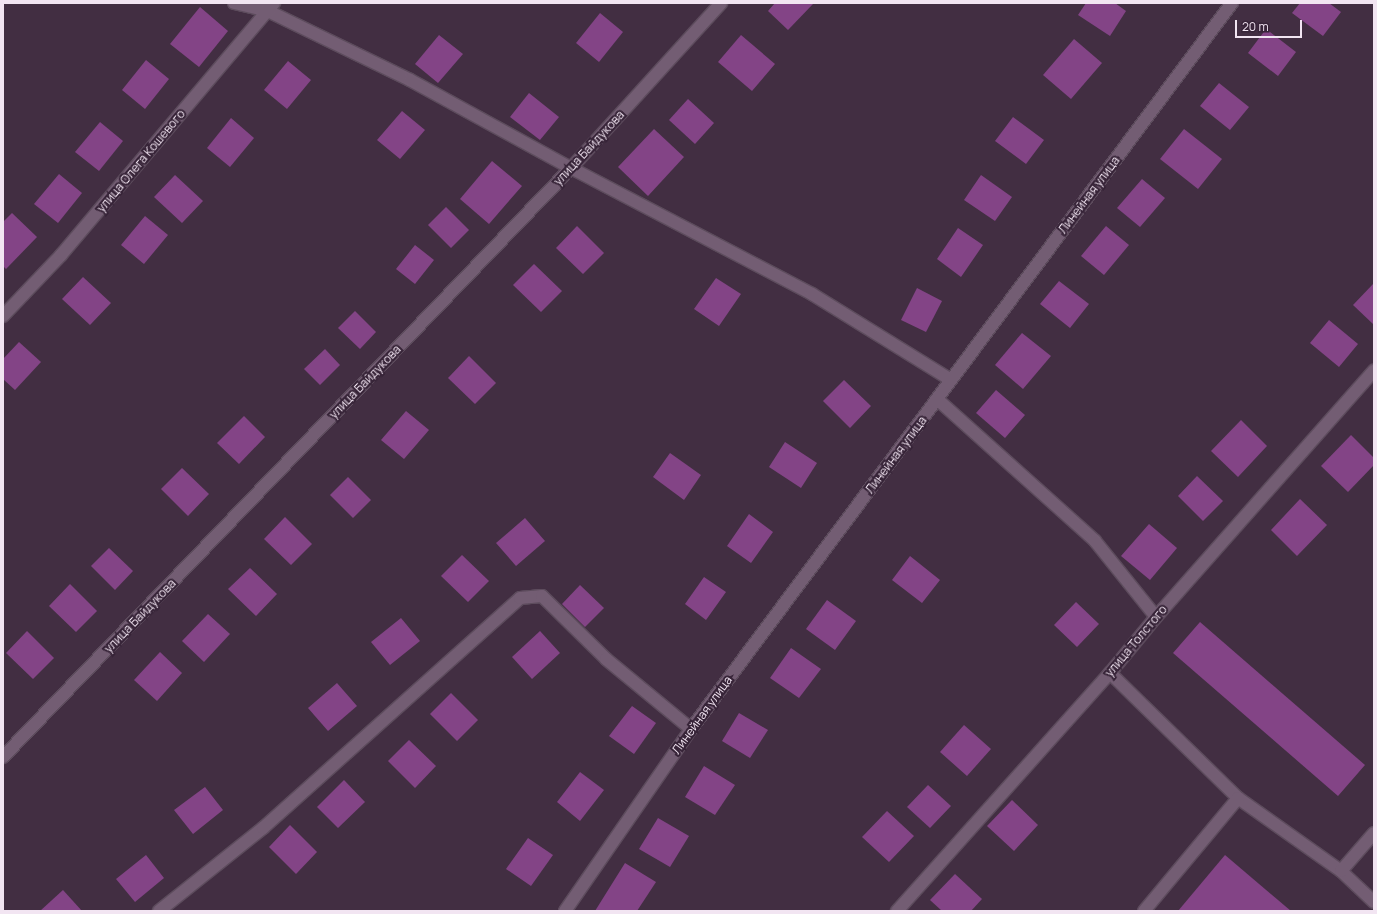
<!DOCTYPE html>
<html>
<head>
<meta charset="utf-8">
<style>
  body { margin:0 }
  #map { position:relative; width:1377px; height:914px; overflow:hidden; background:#422e42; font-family:Manrope,sans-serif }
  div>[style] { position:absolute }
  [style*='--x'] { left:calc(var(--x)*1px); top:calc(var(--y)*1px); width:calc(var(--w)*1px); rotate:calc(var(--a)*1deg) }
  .building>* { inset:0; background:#834486 }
  .roads { filter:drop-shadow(1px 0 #5d4c5d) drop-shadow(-1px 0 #5d4c5d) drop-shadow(0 1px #5d4c5d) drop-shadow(0 -1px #5d4c5d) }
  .street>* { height:12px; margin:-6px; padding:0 6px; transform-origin:6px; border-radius:6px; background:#735d73 }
  .secondary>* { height:12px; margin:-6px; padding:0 6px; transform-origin:6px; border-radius:6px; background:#735d73 }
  span { translate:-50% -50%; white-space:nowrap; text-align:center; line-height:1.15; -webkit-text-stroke:4px #372438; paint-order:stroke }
  .street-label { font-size:12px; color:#f2e5f2 }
  .frame { position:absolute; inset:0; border:4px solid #f2e5f2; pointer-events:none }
  .scale { position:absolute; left:1235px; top:20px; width:67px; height:18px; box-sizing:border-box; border:2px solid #f2e5f2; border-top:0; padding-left:5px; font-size:12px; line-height:14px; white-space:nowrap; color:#f2e5f2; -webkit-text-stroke:3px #372438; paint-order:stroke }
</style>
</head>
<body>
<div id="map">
  <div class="building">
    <div style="clip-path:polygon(775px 3px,812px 3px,813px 4px,788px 30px,768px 11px)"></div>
    <div style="clip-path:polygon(1086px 3px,1115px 3px,1126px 11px,1110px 36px,1078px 15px)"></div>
    <div style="clip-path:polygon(1300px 3px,1329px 3px,1341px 12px,1323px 36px,1292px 13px)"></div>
    <div style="clip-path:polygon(200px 7px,228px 31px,199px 67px,170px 44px)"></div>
    <div style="clip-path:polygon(600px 13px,623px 32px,599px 62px,576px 43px)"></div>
    <div style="clip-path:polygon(1266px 29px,1296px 52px,1278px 76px,1248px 53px)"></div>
    <div style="clip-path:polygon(439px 35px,463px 54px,438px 83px,415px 64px)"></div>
    <div style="clip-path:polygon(741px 35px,775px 64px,752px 91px,718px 62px)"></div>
    <div style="clip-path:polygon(1074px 39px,1102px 63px,1071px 99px,1043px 75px)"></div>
    <div style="clip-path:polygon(146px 60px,169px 79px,145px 109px,122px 90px)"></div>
    <div style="clip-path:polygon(288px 61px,311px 80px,287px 109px,264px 90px)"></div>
    <div style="clip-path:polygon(1219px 83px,1249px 107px,1230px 130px,1200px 106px)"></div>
    <div style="clip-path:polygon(529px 93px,559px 117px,540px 140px,510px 117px)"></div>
    <div style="clip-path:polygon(688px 99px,714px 123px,695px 144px,669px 120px)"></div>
    <div style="clip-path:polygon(402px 111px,425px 130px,400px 159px,377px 140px)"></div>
    <div style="clip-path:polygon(1013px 117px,1044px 140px,1026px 164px,995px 141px)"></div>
    <div style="clip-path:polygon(231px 118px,254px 138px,230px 167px,207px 148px)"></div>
    <div style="clip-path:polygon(100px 122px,123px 141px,99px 171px,75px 152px)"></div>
    <div style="clip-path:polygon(654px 129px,684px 157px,648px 196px,618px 167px)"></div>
    <div style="clip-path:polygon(1184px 129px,1222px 159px,1198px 189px,1160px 159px)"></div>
    <div style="clip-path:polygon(492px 161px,522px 186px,489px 224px,460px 199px)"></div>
    <div style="clip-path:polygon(59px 174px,82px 193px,58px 223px,34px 204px)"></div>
    <div style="clip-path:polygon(175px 175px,203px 201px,182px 223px,154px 197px)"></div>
    <div style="clip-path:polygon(981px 175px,1012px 197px,995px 221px,964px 200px)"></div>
    <div style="clip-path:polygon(1142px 179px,1165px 198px,1140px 227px,1117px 208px)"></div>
    <div style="clip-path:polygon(446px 207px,469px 230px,451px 248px,428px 225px)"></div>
    <div style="clip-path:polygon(12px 213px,37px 237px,6px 269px,3px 266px,3px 222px)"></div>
    <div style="clip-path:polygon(145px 216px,168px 235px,144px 264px,121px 245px)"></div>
    <div style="clip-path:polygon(577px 226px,604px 253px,583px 274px,556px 248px)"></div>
    <div style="clip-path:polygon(1106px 226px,1129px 245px,1104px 275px,1081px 256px)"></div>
    <div style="clip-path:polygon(958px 228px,983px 245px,961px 277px,937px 259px)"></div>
    <div style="clip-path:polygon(415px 245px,434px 260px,415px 284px,396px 269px)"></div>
    <div style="clip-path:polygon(534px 264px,562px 291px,541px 312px,513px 285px)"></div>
    <div style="clip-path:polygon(83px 277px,111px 303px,90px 325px,62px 299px)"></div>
    <div style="clip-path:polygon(716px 278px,741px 294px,719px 326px,694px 309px)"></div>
    <div style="clip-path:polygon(1059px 281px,1089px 304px,1070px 328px,1040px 304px)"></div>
    <div style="clip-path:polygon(1374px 283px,1374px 323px,1373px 324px,1353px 305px)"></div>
    <div style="clip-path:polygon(917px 288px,942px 301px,926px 332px,901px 320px)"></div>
    <div style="clip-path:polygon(355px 311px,376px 332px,360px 349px,338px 328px)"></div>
    <div style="clip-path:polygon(1329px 320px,1358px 344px,1339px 367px,1310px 343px)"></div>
    <div style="clip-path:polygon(1022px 333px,1051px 356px,1023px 389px,995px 365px)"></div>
    <div style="clip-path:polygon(19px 342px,41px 362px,15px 390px,3px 379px,3px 359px)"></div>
    <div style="clip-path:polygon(325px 349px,340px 365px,320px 385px,304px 369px)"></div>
    <div style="clip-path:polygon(469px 356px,496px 383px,475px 404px,448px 378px)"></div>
    <div style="clip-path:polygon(844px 380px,871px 406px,850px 428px,823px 401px)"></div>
    <div style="clip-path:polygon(996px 390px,1025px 415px,1005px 438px,976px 413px)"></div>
    <div style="clip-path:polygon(406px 411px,429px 430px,404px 459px,381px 440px)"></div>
    <div style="clip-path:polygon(244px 416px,265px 437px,239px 464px,217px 443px)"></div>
    <div style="clip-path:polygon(1241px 420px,1267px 446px,1238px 477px,1211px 451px)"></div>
    <div style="clip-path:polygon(1351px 435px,1374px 458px,1374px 465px,1348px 492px,1321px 466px)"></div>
    <div style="clip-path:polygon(785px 442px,817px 463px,801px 488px,769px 467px)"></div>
    <div style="clip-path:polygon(670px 453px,701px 475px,684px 500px,653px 477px)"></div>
    <div style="clip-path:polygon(182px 468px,209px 494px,188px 516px,161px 489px)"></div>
    <div style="clip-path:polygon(1197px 476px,1223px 501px,1203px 521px,1178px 496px)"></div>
    <div style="clip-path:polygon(348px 477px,371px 500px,353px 518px,330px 495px)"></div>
    <div style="clip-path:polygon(1300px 499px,1327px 525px,1297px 556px,1271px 530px)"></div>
    <div style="clip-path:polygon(749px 514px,773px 532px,751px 563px,727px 546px)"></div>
    <div style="clip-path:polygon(285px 517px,312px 544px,291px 565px,264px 539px)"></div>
    <div style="clip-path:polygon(525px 518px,545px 541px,516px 566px,496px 543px)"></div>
    <div style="clip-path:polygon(1149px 524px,1177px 548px,1150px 580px,1121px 556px)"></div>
    <div style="clip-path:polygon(109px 548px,133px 571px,115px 590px,91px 566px)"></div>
    <div style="clip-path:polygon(462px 555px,489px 581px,468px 602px,441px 576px)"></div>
    <div style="clip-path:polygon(910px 556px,940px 580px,922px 603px,892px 580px)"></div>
    <div style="clip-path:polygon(250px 568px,277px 594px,256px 616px,228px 589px)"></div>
    <div style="clip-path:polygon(704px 577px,726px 592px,706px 620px,685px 604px)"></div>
    <div style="clip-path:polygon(70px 584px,97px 611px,76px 632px,49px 606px)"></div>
    <div style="clip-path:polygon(580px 585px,604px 608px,585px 627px,562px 604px)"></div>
    <div style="clip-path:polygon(827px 600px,856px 621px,835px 650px,806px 629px)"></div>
    <div style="clip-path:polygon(1076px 602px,1099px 624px,1077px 647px,1054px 625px)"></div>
    <div style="clip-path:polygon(208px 614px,230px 634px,204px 662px,182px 641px)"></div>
    <div style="clip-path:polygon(401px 618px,420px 641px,390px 665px,371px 642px)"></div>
    <div style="clip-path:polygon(1200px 622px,1365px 765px,1338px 796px,1173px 653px)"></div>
    <div style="clip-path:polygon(27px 631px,54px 658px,33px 679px,6px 653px)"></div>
    <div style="clip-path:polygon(540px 631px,560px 653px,532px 679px,512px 657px)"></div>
    <div style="clip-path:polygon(791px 648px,821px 669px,799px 698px,770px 678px)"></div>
    <div style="clip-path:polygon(160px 652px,182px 673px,157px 701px,134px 680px)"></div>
    <div style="clip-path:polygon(337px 683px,357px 706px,328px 731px,308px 708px)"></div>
    <div style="clip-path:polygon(451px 693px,478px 720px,457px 741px,430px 714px)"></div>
    <div style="clip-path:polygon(632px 706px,656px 723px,634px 754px,609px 736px)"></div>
    <div style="clip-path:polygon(739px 713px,768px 730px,750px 758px,722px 741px)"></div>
    <div style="clip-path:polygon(964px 725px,991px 749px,967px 776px,940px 752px)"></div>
    <div style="clip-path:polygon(409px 740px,436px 766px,415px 788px,388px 761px)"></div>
    <div style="clip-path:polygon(704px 766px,735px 785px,715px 815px,685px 797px)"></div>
    <div style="clip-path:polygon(580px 772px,604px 790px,580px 821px,557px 802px)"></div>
    <div style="clip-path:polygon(344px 780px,365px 802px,338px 828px,317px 807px)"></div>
    <div style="clip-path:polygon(928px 785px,951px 806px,930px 828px,907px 807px)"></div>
    <div style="clip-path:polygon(205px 787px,223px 810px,193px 834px,174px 810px)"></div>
    <div style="clip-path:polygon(1012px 800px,1038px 825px,1014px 851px,987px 826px)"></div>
    <div style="clip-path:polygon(887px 811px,914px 836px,889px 862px,862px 837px)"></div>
    <div style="clip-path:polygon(658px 818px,689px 836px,670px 867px,639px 849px)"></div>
    <div style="clip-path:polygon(290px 825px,317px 852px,296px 874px,269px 847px)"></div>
    <div style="clip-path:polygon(528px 838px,553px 855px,531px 886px,506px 869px)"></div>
    <div style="clip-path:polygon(146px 855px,164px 878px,135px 902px,116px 879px)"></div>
    <div style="clip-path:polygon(1225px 855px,1291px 911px,1178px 911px)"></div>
    <div style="clip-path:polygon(625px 863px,656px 882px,637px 911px,595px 911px)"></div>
    <div style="clip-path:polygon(955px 874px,982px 899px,971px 911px,942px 911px,930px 900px)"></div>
    <div style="clip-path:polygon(63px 890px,82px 911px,40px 911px)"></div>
  </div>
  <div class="roads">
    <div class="street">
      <div style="--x:234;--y:3;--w:35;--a:13"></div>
      <div style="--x:268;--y:11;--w:158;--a:25.9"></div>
      <div style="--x:410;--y:80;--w:183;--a:28.7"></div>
      <div style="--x:571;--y:168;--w:272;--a:27.6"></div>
      <div style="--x:812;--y:294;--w:163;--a:31.7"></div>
      <div style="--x:3;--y:316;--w:84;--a:-46.4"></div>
      <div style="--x:61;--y:255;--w:330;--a:-49.8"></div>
      <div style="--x:937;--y:399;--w:212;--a:41.9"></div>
      <div style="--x:1095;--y:541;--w:97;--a:51.2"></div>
      <div style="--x:1110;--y:673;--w:179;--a:44.3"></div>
      <div style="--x:1238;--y:798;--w:126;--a:35.3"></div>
      <div style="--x:1341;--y:871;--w:45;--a:43.2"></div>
      <div style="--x:3;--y:757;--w:818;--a:-46.04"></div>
      <div style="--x:571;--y:168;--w:223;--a:-47.7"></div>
      <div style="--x:1341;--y:871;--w:50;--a:-49"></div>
      <div style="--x:159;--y:911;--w:133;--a:-38.6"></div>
      <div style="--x:263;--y:828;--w:345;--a:-41.8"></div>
      <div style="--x:520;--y:598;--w:22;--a:-5"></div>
      <div style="--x:542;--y:596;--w:90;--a:44.5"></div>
      <div style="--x:606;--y:659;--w:110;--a:39.5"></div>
      <div style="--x:897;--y:911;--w:319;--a:-48.2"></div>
      <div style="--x:1110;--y:673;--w:72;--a:-50.6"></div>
      <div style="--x:1156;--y:617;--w:329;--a:-48.5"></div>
      <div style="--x:1144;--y:911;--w:147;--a:-50.2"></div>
    </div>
    <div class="secondary">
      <div style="--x:565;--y:911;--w:221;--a:-55.3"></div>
      <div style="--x:691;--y:729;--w:905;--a:-53.31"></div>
    </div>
  </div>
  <div class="street-label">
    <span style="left:589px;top:148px;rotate:-47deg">улица Байдукова</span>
    <span style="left:141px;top:161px;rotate:-50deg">улица Олега Кошевого</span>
    <span style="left:1089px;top:195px;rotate:-53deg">Линейная улица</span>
    <span style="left:365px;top:382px;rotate:-46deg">улица Байдукова</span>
    <span style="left:896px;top:455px;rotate:-53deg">Линейная улица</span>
    <span style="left:140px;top:616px;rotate:-46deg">улица Байдукова</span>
    <span style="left:1136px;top:641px;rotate:-50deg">улица Толстого</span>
    <span style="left:702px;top:715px;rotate:-54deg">Линейная улица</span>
  </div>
  <div class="frame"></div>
  <div class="scale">20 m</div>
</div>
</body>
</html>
